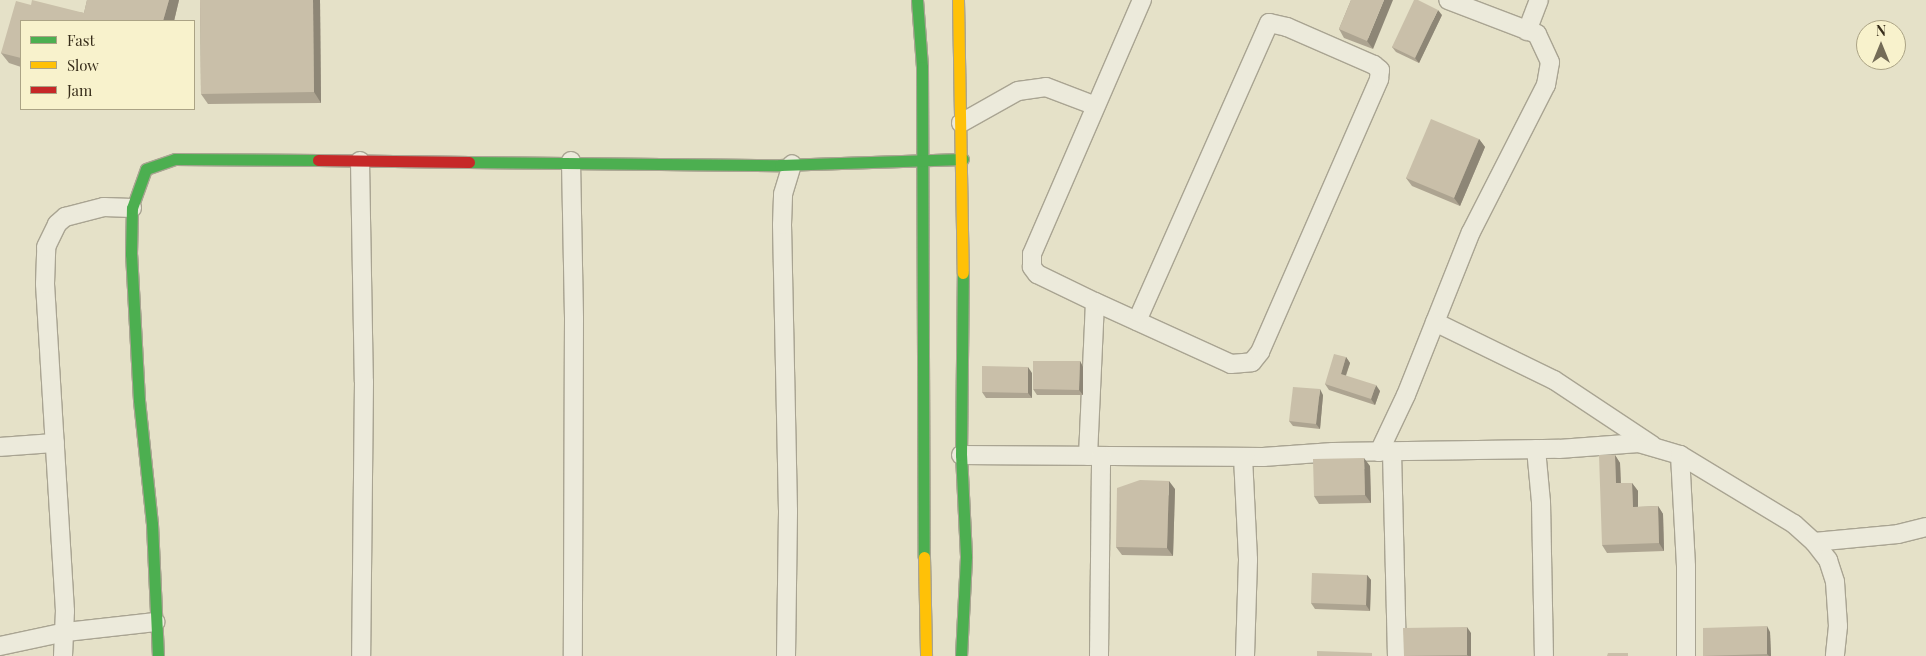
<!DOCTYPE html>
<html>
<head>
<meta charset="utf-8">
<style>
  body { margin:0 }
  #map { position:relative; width:1926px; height:656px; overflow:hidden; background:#e5e1c8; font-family:"Playfair Display",serif }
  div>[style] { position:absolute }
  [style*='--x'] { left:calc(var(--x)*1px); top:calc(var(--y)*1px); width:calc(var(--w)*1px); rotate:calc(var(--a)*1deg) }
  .roads { filter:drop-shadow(1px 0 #a9a492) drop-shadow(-1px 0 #a9a492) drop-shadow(0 1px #a9a492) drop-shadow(0 -1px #a9a492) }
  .street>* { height:18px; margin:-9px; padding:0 9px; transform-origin:9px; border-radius:9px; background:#eceadb }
  .fast>* { height:11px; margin:-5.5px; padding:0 5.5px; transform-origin:5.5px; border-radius:5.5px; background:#4caf50 }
  .slow>* { height:11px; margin:-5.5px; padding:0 5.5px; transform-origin:5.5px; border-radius:5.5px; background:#ffc107 }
  .jam>* { height:11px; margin:-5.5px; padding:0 5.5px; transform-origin:5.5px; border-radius:5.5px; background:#c62828 }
  .wall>* { inset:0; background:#ada491 }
  .shaded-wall>* { inset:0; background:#8d8676 }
  .building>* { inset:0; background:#c9bfa9 }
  span { translate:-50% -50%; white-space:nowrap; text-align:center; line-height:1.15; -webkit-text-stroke:5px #f8f2cc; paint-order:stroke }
  .legend { position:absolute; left:20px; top:20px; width:175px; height:90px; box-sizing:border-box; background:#f8f2cc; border:1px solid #aba385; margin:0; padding:6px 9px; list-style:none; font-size:15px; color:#372d1a }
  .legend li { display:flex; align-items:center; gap:10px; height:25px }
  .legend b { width:25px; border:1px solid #aba385 }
  .north { position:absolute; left:1856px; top:20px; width:50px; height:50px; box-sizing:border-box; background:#f8f2cc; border:1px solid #aba385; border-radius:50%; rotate:0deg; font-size:14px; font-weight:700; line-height:20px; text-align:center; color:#372d1a }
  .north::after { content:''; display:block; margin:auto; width:18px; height:22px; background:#746c57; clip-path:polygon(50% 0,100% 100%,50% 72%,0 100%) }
</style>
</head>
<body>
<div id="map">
  <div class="roads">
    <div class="street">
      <div style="--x:1527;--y:31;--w:33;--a:-69"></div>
      <div style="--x:961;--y:123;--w:65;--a:-29.3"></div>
      <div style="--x:1018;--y:91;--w:28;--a:-8"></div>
      <div style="--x:1046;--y:87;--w:53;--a:20.8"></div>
      <div style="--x:360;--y:161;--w:221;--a:89"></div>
      <div style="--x:364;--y:382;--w:274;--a:90.6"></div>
      <div style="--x:571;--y:161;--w:158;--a:88.9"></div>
      <div style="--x:574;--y:319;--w:337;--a:90.2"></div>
      <div style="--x:1095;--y:302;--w:149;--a:24.5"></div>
      <div style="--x:1231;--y:364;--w:21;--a:-5"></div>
      <div style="--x:1252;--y:362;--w:13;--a:-51"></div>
      <div style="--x:1260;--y:352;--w:298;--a:-66.4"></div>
      <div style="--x:1379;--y:79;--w:9;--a:-84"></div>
      <div style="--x:1380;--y:70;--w:8;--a:-140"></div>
      <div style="--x:1374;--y:65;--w:95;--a:-156.4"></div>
      <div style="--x:1287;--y:27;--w:18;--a:-167"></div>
      <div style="--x:1269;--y:23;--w:326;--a:113.9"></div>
      <div style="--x:1435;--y:322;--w:132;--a:26"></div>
      <div style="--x:1554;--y:380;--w:118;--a:33.6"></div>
      <div style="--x:0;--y:447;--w:55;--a:-4.2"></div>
      <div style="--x:1536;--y:449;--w:53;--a:84.6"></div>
      <div style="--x:1541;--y:502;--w:154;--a:88.9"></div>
      <div style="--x:1379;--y:452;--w:63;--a:-64.7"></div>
      <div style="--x:1406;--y:395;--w:175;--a:-68.3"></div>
      <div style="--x:1471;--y:232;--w:165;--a:-63"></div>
      <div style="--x:1546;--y:85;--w:23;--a:-80"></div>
      <div style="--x:1550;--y:62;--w:31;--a:-115"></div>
      <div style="--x:1537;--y:34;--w:95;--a:-159.1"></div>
      <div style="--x:1392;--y:452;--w:204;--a:88.6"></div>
      <div style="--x:961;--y:455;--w:302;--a:0.4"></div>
      <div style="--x:1263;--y:457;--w:70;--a:-4.1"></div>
      <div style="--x:1333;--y:452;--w:226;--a:-0.8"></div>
      <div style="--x:1559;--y:449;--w:80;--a:-4.3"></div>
      <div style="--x:1639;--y:443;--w:43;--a:16.3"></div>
      <div style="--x:1680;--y:455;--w:133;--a:31.2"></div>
      <div style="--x:1794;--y:524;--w:27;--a:42"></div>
      <div style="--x:1814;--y:542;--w:23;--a:52"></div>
      <div style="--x:1828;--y:560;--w:23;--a:72"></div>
      <div style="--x:1835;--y:582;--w:44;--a:86.1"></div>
      <div style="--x:1838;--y:626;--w:30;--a:96"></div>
      <div style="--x:1680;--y:455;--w:112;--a:86.9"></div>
      <div style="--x:1686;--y:567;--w:89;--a:90"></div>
      <div style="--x:1088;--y:456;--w:154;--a:-87.4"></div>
      <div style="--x:1095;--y:302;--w:64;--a:-154.2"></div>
      <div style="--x:1037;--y:274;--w:9;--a:-126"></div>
      <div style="--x:1032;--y:267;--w:13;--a:-90"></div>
      <div style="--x:1032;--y:254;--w:277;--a:-66.6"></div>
      <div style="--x:1243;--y:457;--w:103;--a:87.2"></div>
      <div style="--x:1248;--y:560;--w:96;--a:91.8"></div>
      <div style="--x:1814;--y:542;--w:84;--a:-5.4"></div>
      <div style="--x:1898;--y:534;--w:29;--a:-14"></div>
      <div style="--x:0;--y:646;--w:67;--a:-12"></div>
      <div style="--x:66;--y:632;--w:90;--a:-6.4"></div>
      <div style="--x:63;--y:656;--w:45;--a:-87.5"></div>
      <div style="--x:65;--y:611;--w:328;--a:-93.5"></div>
      <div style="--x:45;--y:284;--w:37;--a:-88"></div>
      <div style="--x:46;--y:247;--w:25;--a:-64"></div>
      <div style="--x:57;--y:224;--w:11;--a:-41"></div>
      <div style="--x:65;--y:217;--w:40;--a:-14.4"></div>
      <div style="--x:104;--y:207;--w:28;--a:2"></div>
      <div style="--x:786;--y:656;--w:145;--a:-89.2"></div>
      <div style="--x:788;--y:511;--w:286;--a:-91.2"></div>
      <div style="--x:782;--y:225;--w:31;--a:-88"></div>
      <div style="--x:783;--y:194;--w:31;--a:-73"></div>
      <div style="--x:1099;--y:656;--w:200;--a:-89.4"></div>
    </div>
    <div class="fast">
      <div style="--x:917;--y:0;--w:67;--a:85.7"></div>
      <div style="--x:922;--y:67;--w:490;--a:89.8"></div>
      <div style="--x:469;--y:162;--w:311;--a:0.6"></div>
      <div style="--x:780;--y:165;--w:183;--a:-1.9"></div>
      <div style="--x:158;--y:656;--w:132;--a:-92.6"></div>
      <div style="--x:152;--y:524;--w:125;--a:-96"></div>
      <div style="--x:139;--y:400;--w:146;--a:-93.1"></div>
      <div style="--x:131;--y:254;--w:46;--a:-88.8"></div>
      <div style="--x:132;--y:208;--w:41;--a:-70.3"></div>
      <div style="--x:146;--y:169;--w:31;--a:-19"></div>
      <div style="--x:175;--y:159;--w:143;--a:0.4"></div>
      <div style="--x:961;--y:656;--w:100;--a:-87.1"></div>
      <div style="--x:966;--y:556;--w:101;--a:-92.8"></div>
      <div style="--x:961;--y:455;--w:182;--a:-89.4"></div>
    </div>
    <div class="slow">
      <div style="--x:958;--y:0;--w:273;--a:89"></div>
      <div style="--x:924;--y:557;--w:99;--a:88.8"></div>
    </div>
    <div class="jam">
      <div style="--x:318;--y:160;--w:151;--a:0.8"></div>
    </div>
  </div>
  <div class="wall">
    <div style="clip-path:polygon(87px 0,179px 0,174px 21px,21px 21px,21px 67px,9px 63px,1px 53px,31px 5px,84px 13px)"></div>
    <div style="clip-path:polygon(200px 0,320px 0,321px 103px,208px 104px,201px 94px)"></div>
    <div style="clip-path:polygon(1351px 0,1373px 49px,1344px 38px,1339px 29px)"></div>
    <div style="clip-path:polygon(1442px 15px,1419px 63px,1396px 52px,1392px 47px)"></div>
    <div style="clip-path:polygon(1479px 139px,1485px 147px,1460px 206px,1412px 186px,1406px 178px)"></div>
    <div style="clip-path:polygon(1346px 357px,1350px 363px,1346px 376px,1380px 391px,1375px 405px,1329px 390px,1325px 384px)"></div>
    <div style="clip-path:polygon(1080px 361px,1083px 367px,1083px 395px,1037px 395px,1033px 389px)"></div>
    <div style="clip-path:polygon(1032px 373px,1032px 398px,986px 398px,982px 392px)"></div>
    <div style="clip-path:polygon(1323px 395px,1320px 429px,1293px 426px,1289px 421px)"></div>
    <div style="clip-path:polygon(1615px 455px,1620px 463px,1621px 483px,1632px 483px,1638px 491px,1638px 507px,1658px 506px,1663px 514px,1664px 551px,1607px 553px,1602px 545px)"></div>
    <div style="clip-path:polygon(1370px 466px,1371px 503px,1319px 504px,1314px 496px)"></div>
    <div style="clip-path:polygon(1175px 489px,1173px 556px,1122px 555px,1116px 547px)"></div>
    <div style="clip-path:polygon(1367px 575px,1371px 580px,1370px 611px,1315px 609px,1311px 603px)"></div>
    <div style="clip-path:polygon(1770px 632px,1771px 656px,1703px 656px)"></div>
    <div style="clip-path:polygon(1471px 633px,1471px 656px,1404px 656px)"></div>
  </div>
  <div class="shaded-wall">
    <div style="clip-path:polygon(169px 0,179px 0,174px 21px,163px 21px)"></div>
    <div style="clip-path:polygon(313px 0,320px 0,321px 103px,314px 92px)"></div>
    <div style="clip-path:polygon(1384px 0,1393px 0,1373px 49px,1367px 41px)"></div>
    <div style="clip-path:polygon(1438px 10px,1442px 15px,1419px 63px,1415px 58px)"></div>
    <div style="clip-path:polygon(1479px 139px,1485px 147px,1460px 206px,1454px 198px)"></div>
    <div style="clip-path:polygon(1346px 357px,1350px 363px,1344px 380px,1341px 374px)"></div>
    <div style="clip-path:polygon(1080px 361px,1083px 367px,1083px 395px,1079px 390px)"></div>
    <div style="clip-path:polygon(1028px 367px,1032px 373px,1032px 398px,1028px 393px)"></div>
    <div style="clip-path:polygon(1376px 385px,1380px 391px,1375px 405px,1371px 399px)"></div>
    <div style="clip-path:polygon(1320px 389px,1323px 395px,1320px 429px,1316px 424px)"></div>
    <div style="clip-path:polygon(1615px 455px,1620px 463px,1621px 491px,1616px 483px)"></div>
    <div style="clip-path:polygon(1364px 458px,1370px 466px,1371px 503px,1365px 495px)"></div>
    <div style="clip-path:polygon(1169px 481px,1175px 489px,1173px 556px,1167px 548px)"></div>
    <div style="clip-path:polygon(1632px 483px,1638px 491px,1638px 515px,1633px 507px)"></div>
    <div style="clip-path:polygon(1658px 506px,1663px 514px,1664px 551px,1659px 543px)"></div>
    <div style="clip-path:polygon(1367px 575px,1371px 580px,1370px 611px,1366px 605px)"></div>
    <div style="clip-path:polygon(1767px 626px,1770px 632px,1771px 656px,1769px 656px,1767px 654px)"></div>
    <div style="clip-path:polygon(1467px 627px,1471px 633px,1471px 656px,1468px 656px,1467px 655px)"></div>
  </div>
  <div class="building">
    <div style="clip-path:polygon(32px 0,84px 13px,87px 0,169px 0,163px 21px,21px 21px,21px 58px,1px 53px,16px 1px,31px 5px)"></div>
    <div style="clip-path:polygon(200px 0,313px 0,314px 92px,201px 94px)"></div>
    <div style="clip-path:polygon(1351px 0,1384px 0,1367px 41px,1339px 29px)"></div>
    <div style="clip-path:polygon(1414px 0,1418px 0,1438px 10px,1415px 58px,1392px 47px)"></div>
    <div style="clip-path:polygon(1431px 119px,1479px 139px,1454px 198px,1406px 178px)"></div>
    <div style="clip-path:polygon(1334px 354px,1346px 357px,1341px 374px,1376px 385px,1371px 399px,1325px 384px)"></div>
    <div style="clip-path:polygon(1033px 361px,1080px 361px,1079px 390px,1033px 389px)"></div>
    <div style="clip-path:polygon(982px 366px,1028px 367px,1028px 393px,982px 392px)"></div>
    <div style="clip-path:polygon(1293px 387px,1320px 389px,1316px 424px,1289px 421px)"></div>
    <div style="clip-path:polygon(1599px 455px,1615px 455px,1616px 483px,1632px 483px,1633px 507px,1658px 506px,1659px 543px,1602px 545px)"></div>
    <div style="clip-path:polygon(1364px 458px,1365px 495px,1314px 496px,1313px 459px)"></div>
    <div style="clip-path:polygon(1140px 480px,1169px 481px,1167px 548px,1116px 547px,1117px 488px)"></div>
    <div style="clip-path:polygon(1312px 573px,1367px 575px,1366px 605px,1311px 603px)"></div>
    <div style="clip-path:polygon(1767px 626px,1767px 654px,1703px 656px,1703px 628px)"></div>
    <div style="clip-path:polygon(1467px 627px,1467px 655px,1404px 656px,1403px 628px)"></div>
    <div style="clip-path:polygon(1317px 651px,1372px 653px,1372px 656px,1317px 656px)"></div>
    <div style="clip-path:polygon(1608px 653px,1628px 653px,1628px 656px,1607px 656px)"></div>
  </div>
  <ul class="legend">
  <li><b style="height:6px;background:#4caf50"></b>Fast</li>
  <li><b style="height:6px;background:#ffc107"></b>Slow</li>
  <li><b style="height:6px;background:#c62828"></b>Jam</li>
  </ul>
  <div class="north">N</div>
</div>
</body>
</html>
